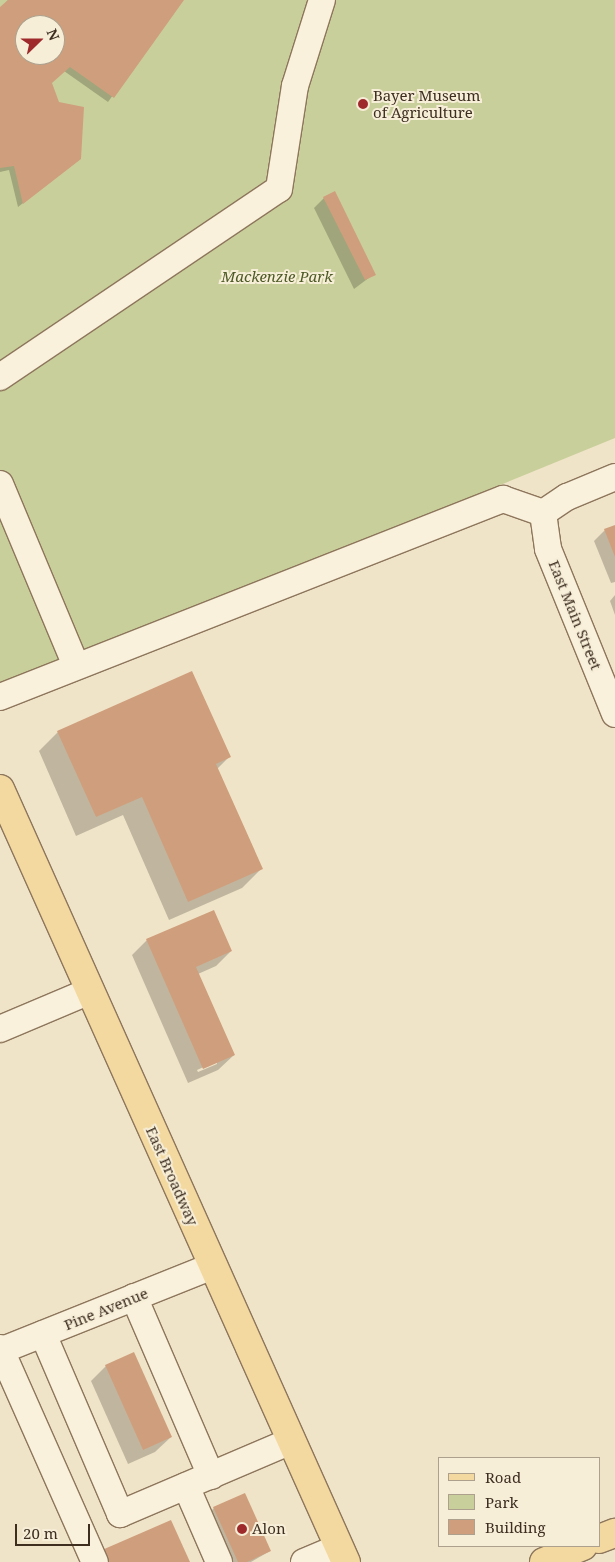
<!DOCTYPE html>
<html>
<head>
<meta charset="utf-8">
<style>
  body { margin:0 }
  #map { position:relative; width:615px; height:1562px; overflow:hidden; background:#f0e4c8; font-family:"Noto Serif",serif }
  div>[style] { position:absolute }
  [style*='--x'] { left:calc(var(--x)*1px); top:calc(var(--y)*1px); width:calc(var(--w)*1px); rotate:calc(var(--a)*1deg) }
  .green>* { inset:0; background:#c9cf9b }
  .shadow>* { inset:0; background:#0003 }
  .building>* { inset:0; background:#cf9f7d }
  .roads { filter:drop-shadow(1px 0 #8d765c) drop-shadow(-1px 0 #8d765c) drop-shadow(0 1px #8d765c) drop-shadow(0 -1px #8d765c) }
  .minor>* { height:26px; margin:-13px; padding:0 13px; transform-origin:13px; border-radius:13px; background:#faf1dc }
  .major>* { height:28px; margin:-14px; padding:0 14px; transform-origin:14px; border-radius:14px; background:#f3d9a0 }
  .dots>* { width:14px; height:14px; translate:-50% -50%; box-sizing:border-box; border:2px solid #f7eed8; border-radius:50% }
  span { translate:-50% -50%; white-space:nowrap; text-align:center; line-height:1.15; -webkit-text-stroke:4px #f7eed8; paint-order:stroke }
  .poi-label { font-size:15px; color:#3d2e20 }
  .left { translate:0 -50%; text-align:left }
  .park-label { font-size:15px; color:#4d5a26; font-style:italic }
  .street-label { font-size:15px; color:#3d2e20 }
  .legend { position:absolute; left:438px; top:1457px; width:162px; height:90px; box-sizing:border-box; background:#f7eed8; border:1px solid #ada18e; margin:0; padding:6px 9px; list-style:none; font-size:15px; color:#3d2e20 }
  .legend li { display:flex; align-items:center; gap:10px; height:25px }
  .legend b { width:25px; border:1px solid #ada18e }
  .north { position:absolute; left:15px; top:15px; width:50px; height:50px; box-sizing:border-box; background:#f7eed8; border:1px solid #ada18e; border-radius:50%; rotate:68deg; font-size:14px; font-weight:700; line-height:20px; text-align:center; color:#3d2e20 }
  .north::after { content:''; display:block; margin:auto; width:18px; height:22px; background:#9e2a2b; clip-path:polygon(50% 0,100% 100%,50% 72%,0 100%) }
  .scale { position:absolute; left:15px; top:1524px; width:75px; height:22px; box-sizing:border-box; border:2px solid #3d2e20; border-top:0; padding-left:6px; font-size:15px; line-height:18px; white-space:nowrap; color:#3d2e20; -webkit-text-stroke:4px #f7eed8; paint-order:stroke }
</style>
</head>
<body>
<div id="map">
  <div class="green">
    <div style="clip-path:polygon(evenodd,0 0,615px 0,615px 438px,0 690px,0 0,25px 25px,55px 25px,55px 55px,25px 55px,25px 25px)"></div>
  </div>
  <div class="shadow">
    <div style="clip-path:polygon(evenodd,8px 0,182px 0,108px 102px,64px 71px,50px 83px,80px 159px,18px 207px,9px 170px,0 172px,0 9px,8px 0,25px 25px,55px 25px,55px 55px,25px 55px,25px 25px)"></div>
    <div style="clip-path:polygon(324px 198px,374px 274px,354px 289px,314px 208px)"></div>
    <div style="clip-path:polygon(615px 526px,615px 582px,611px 583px,594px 541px,605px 530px)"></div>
    <div style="clip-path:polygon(615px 595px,615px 615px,610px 601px)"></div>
    <div style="clip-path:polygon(58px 732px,229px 757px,217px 769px,261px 869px,242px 888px,169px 920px,123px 815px,76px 836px,39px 751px)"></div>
    <div style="clip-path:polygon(evenodd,147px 940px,231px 951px,216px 966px,198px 974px,234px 1055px,218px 1070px,188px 1083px,132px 955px,147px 940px,217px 1061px,217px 1064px,198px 1072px,197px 1070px,217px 1061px)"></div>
    <div style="clip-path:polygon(106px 1366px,171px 1437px,155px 1452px,128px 1464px,91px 1381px)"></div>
    <div style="clip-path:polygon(214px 1508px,270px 1551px,251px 1562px,231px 1562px,209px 1513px)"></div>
  </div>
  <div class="building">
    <div style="clip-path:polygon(evenodd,8px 0,184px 0,114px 98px,70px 67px,52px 83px,59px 102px,84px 107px,81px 159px,23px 204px,14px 166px,0 168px,0 7px,8px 0,25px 25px,55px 25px,55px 55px,25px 55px,25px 25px)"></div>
    <div style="clip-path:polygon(335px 191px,376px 275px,365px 280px,323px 197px)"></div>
    <div style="clip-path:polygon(615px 525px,615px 557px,604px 529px)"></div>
    <div style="clip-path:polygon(192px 671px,231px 757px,216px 764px,263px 869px,188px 902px,142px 797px,96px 817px,57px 731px)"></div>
    <div style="clip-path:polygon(214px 910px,232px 951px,196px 967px,235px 1055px,203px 1069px,146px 939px)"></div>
    <div style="clip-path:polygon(134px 1352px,172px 1437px,143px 1450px,105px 1365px)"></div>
    <div style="clip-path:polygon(245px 1493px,271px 1551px,247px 1562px,238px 1562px,213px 1507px)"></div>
    <div style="clip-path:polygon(171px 1520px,190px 1562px,108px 1562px,102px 1550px)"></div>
  </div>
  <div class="roads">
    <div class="minor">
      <div style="--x:0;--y:377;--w:336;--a:-34"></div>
      <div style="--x:279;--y:189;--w:104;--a:-81.2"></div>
      <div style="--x:295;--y:86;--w:90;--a:-72.6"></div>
      <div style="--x:0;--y:484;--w:197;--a:67.3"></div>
      <div style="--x:543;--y:513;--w:36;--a:82"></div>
      <div style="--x:548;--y:549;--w:178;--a:67.9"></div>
      <div style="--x:543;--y:513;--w:29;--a:-34"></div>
      <div style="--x:567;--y:497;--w:52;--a:-22.6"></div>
      <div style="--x:0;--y:697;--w:541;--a:-21.49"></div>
      <div style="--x:503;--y:499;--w:42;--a:19.3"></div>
      <div style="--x:0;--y:1029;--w:98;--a:-22.9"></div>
      <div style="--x:134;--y:1297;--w:195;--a:66.7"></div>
      <div style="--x:43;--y:1334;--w:196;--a:66.8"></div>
      <div style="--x:120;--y:1514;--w:186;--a:-23.1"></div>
      <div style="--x:0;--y:1348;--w:234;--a:66.1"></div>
      <div style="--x:0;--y:1351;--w:228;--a:-21.8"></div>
      <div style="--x:186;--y:1486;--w:83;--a:66.5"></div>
      <div style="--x:304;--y:1562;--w:38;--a:-23"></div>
    </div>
    <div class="major">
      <div style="--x:0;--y:789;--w:847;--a:65.89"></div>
      <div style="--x:599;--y:1539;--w:17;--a:-21"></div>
      <div style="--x:544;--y:1562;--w:42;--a:-22.3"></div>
    </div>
  </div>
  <div class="dots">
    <div style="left:363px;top:104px;background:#9e2a2b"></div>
    <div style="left:242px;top:1529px;background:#9e2a2b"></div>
  </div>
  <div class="poi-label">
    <span class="left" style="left:373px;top:104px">Bayer Museum<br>of Agriculture</span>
    <span class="left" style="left:252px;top:1529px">Alon</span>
  </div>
  <div class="park-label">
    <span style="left:277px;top:277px">Mackenzie Park</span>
  </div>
  <div class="street-label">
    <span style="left:575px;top:615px;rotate:68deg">East Main Street</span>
    <span style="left:172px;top:1176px;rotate:66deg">East Broadway</span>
    <span style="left:106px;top:1309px;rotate:-22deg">Pine Avenue</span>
  </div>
  <ul class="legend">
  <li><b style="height:6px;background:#f3d9a0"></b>Road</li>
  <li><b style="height:14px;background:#c9cf9b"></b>Park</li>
  <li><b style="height:14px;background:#cf9f7d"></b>Building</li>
  </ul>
  <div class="north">N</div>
  <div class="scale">20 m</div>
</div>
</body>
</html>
